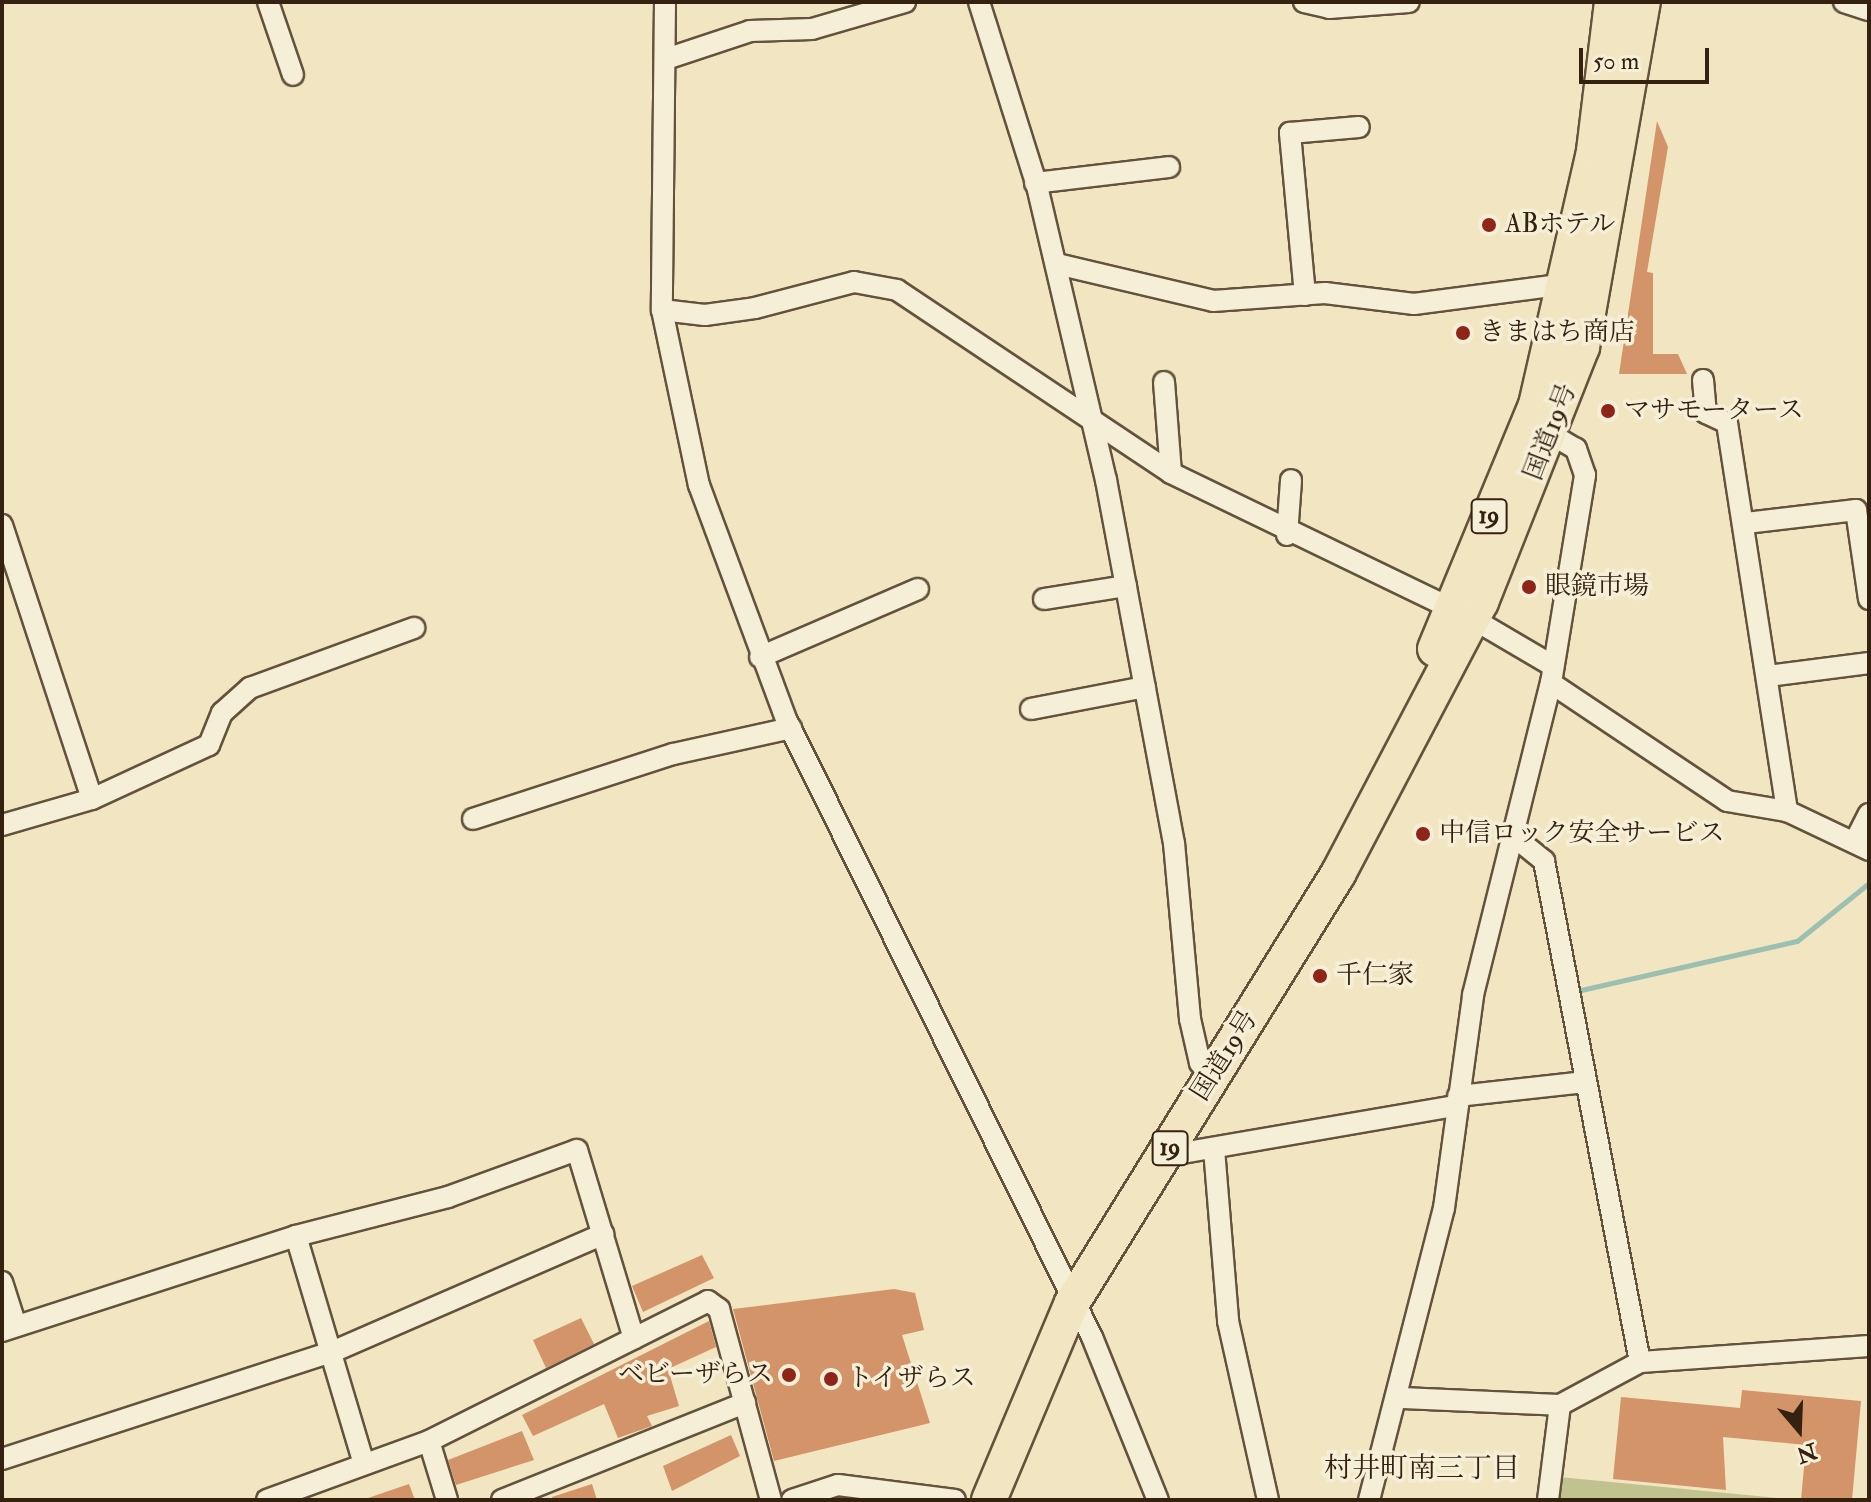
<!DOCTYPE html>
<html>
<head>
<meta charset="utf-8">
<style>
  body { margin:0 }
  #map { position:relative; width:1871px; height:1502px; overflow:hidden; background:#f1e6c1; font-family:"IM FELL Double Pica","Noto Serif JP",serif }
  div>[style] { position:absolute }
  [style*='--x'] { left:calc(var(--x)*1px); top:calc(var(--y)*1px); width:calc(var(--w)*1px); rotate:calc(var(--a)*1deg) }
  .green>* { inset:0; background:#c0c38f }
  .stream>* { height:5px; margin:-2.5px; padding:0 2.5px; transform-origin:2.5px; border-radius:2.5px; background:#9bc0b1 }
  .building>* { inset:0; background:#d29468 }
  .roads { filter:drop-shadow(2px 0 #63523c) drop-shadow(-2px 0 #63523c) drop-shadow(0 2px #63523c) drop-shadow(0 -2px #63523c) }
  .minor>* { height:20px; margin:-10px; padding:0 10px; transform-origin:10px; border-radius:10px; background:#f6efd7 }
  .trunk>* { height:34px; margin:-17px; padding:0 17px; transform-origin:17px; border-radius:17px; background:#f1e6c1 }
  .dots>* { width:22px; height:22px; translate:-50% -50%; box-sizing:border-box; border:4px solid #f6efd7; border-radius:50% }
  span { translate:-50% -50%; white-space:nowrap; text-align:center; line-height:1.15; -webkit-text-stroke:7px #f6efd7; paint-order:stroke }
  .shield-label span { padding:2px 6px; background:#f6efd7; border:2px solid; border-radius:6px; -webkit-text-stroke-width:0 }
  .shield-label { font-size:24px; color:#34210f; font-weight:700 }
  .poi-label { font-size:26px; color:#34210f }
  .left { translate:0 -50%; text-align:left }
  .right { translate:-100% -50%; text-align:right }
  .street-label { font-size:26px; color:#34210f }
  .neighbourhood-label { font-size:28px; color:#34210f }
  .frame { position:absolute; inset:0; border:4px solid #34210f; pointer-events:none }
  .north { position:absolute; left:1759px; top:1390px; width:80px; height:80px; -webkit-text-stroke:6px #f6efd7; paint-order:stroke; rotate:161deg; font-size:22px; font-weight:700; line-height:32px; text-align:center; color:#34210f }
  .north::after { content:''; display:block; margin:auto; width:28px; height:36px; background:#34210f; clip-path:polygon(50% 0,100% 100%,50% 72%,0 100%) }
  .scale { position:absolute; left:1579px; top:48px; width:130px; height:36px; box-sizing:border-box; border:4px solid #34210f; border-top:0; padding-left:10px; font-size:24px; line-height:28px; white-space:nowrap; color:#34210f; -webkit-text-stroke:6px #f6efd7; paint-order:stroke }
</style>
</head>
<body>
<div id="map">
  <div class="green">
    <div style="clip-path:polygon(1559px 1477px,1778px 1498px,1557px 1500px)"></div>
  </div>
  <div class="stream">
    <div style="--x:1581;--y:990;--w:221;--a:-12.8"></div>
    <div style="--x:1797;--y:941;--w:92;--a:-38.9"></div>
  </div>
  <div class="building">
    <div style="clip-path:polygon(1657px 121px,1668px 147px,1647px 272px,1653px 273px,1653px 354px,1678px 354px,1687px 374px,1619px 374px)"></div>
    <div style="clip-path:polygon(702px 1255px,714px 1278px,643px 1312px,632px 1286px)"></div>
    <div style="clip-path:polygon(894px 1289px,915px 1293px,924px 1330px,902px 1335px,930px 1423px,774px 1461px,733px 1309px)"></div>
    <div style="clip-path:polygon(581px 1318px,594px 1344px,546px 1368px,533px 1340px)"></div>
    <div style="clip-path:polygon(709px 1321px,716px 1347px,668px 1369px,679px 1406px,647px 1416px,652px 1426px,618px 1438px,604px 1404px,533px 1436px,522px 1415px)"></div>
    <div style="clip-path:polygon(1742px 1390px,1861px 1401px,1852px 1500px,1801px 1500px,1806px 1445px,1723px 1437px,1726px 1490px,1613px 1479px,1621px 1397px,1740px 1408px)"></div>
    <div style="clip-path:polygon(522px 1431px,534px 1460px,456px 1485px,448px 1460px)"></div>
    <div style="clip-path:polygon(731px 1435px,740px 1456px,672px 1491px,663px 1466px)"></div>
    <div style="clip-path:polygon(409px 1484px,415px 1500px,369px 1500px,368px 1498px)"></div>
    <div style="clip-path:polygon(592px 1484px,597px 1500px,553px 1500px,552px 1497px)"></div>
  </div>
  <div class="roads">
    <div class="minor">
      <div style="--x:268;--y:2;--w:77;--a:71.1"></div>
      <div style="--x:665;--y:2;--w:308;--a:90.6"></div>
      <div style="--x:662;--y:310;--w:179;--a:78.1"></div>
      <div style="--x:699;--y:485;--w:250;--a:69.6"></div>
      <div style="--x:786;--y:719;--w:690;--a:63.66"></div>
      <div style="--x:1092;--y:1337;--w:176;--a:68"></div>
      <div style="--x:979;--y:2;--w:193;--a:72.5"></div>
      <div style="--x:1037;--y:186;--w:302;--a:76.8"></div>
      <div style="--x:1106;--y:480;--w:369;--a:79.4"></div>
      <div style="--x:1174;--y:843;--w:177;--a:84.8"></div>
      <div style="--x:1190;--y:1019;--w:45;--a:77.2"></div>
      <div style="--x:1200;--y:1063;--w:18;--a:47"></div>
      <div style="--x:1304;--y:2;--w:26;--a:13"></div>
      <div style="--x:1329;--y:8;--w:80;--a:-4.3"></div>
      <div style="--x:1844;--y:2;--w:26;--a:18"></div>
      <div style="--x:669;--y:58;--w:85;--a:-18.4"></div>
      <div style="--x:750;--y:31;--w:62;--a:-1.8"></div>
      <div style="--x:812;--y:29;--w:97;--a:-16.2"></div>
      <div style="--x:1035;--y:183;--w:135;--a:-6.8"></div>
      <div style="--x:1057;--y:264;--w:160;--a:13.3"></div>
      <div style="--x:1213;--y:301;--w:112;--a:-4.1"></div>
      <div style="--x:1325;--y:293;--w:90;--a:7"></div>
      <div style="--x:1414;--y:304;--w:152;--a:-7.5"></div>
      <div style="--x:1305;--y:295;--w:163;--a:-95.3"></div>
      <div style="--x:1290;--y:133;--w:69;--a:-5"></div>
      <div style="--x:662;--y:310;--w:43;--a:6.6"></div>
      <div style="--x:705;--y:315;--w:50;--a:-8"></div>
      <div style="--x:755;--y:308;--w:102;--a:-14.7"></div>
      <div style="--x:854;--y:282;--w:44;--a:10.5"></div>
      <div style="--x:897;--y:290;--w:329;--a:33.7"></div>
      <div style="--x:1171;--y:473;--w:335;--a:25.8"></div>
      <div style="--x:1473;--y:619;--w:93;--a:30.4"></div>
      <div style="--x:1703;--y:380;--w:33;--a:85"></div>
      <div style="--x:1706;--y:413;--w:23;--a:25"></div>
      <div style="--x:1727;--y:423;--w:393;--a:81.2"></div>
      <div style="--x:1164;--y:382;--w:91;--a:85.6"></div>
      <div style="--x:1746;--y:523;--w:111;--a:-6.7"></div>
      <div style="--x:1856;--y:510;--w:90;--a:81.7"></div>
      <div style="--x:2;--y:525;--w:288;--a:71.8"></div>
      <div style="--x:92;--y:799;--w:94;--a:163.9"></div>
      <div style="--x:1287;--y:535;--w:55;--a:-85.8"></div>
      <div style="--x:1044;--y:599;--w:83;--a:-9"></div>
      <div style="--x:760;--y:657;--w:172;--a:-23.3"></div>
      <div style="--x:1768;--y:676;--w:102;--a:-7.3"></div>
      <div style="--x:1551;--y:683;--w:212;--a:33.8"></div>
      <div style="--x:1727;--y:801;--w:61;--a:9.5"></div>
      <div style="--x:1787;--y:811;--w:91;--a:25.4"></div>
      <div style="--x:1031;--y:709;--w:116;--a:-10.9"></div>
      <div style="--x:92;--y:799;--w:129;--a:-24.8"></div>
      <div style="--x:209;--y:745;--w:35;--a:-68"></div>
      <div style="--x:222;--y:713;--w:38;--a:-42"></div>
      <div style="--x:250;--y:688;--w:175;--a:-20.1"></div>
      <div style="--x:473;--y:819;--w:210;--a:-18"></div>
      <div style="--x:673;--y:754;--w:121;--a:-12.4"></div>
      <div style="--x:1517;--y:839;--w:35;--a:39"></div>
      <div style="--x:1544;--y:861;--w:510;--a:79.15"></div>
      <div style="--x:1856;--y:839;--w:28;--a:-63"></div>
      <div style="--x:1458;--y:1096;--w:127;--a:-6.3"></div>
      <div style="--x:1214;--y:1149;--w:173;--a:85.3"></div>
      <div style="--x:1228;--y:1321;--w:183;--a:77.4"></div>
      <div style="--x:1165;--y:1156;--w:294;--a:-9.8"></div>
      <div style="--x:296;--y:1236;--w:238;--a:73.4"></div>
      <div style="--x:2;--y:1282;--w:46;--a:72.3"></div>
      <div style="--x:2;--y:1331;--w:309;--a:-17.9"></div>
      <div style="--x:296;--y:1236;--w:157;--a:-14.4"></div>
      <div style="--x:448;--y:1197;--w:137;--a:-20"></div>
      <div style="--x:577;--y:1150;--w:197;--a:73.2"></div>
      <div style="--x:1401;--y:1398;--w:159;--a:2.5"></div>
      <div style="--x:429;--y:1441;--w:62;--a:73"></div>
      <div style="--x:2;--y:1459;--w:347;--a:-18"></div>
      <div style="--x:332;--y:1352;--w:296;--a:-23.5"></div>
      <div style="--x:267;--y:1500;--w:172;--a:-20"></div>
      <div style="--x:429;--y:1441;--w:312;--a:-26.6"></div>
      <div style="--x:708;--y:1301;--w:14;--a:36"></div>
      <div style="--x:719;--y:1309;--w:198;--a:74.8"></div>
      <div style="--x:502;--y:1500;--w:262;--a:-21.8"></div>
      <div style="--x:792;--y:1500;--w:48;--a:-18.1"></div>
      <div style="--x:838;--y:1485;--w:118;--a:7.3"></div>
      <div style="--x:1369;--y:1500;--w:301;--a:-75.6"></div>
      <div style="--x:1444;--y:1208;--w:215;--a:-82.2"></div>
      <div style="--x:1473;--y:995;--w:322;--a:-76"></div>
      <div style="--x:1551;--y:683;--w:211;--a:-80.7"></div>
      <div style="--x:1585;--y:475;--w:28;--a:-109"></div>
      <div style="--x:1576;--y:449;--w:43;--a:-149.3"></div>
      <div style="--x:1548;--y:1500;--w:96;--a:-82.8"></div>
      <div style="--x:1560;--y:1405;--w:91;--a:-28.3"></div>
      <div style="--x:1640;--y:1362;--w:230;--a:-4"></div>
    </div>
    <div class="trunk">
      <div style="--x:1435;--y:649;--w:264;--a:-67.5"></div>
      <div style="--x:1536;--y:405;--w:261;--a:-77.1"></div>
      <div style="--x:1594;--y:151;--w:150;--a:-83.1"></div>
      <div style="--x:989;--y:1500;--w:214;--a:-67.2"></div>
      <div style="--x:1072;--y:1303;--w:505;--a:-58.2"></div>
      <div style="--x:1338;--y:874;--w:307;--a:-62.3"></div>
      <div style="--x:1481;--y:602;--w:274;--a:-68.4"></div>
      <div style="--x:1582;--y:347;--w:350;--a:-80"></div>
    </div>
  </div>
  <div class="dots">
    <div style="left:1489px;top:225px;background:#8f2418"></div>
    <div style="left:1463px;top:333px;background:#8f2418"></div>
    <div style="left:1608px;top:411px;background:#8f2418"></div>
    <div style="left:1529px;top:587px;background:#8f2418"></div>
    <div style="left:1423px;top:834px;background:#8f2418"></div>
    <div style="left:1320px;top:976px;background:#8f2418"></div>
    <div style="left:789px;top:1375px;background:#8f2418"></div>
    <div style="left:831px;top:1379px;background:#8f2418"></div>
  </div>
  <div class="shield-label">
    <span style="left:1489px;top:516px">19</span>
    <span style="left:1170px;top:1148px">19</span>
  </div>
  <div class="poi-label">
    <span class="left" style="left:1505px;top:225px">ABホテル</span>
    <span class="left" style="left:1479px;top:333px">きまはち商店</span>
    <span class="left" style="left:1624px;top:411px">マサモータース</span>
    <span class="left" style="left:1545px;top:587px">眼鏡市場</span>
    <span class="left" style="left:1439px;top:834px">中信ロック安全サービス</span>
    <span class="left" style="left:1336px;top:976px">千仁家</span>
    <span class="right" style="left:773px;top:1375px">ベビーザらス</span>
    <span class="left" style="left:847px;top:1379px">トイザらス</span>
  </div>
  <div class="street-label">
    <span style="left:1551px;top:432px;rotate:-69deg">国道19号</span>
    <span style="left:1225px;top:1056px;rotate:-58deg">国道19号</span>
  </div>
  <div class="neighbourhood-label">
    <span style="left:1422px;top:1469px">村井町南三丁目</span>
  </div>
  <div class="frame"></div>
  <div class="north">N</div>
  <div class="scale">50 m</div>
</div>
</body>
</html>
